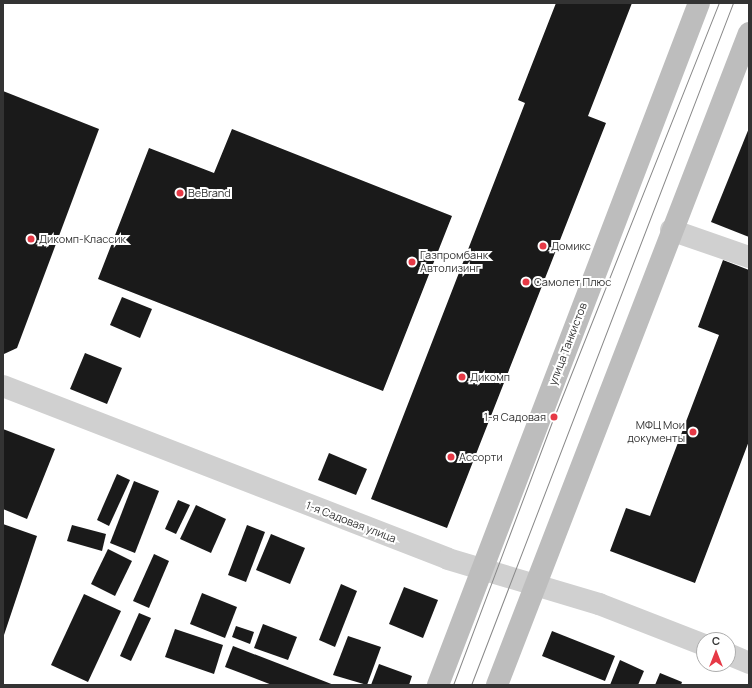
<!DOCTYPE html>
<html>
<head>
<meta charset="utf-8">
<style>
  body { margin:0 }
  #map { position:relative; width:752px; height:688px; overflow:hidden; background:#fff; font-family:Manrope,sans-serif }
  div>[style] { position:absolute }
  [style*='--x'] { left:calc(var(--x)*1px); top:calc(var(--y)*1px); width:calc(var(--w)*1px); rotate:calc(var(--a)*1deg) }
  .building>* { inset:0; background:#1a1a1a }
  .street>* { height:22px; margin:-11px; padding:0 11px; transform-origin:11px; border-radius:11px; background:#d0d0d0 }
  .secondary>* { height:22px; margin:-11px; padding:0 11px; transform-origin:11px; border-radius:11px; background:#bdbdbd }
  .tram>* { height:1px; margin:-0.5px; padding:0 0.5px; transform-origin:0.5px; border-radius:0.5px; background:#888 }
  .dots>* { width:11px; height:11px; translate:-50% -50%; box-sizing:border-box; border:2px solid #fff; border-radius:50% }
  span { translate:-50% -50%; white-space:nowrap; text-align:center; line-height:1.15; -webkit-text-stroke:4px #fff; paint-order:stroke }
  .poi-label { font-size:11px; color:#333 }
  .left { translate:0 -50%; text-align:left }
  .right { translate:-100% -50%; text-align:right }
  .street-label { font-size:11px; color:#333 }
  .frame { position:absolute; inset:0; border:4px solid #333; pointer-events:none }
  .north { position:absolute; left:696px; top:632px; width:40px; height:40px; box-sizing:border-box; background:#fff; border:1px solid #adadad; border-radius:50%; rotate:0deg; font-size:11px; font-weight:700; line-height:16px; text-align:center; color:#333 }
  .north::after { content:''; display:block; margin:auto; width:14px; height:18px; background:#e63946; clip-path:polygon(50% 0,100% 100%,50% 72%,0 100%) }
</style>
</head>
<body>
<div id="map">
  <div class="building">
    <div style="clip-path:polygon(556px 3px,632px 3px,588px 116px,606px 123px,447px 528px,371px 499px,525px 103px,518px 100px)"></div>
    <div style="clip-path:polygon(3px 91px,99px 129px,17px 348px,4px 354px)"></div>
    <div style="clip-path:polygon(749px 128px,749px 237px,711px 222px)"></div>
    <div style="clip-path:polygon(232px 129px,452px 216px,383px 391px,98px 279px,149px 148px,214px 173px)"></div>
    <div style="clip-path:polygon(723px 260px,749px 270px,749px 441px,695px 583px,610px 551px,626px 508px,650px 516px,719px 335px,698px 327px)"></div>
    <div style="clip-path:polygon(122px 297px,152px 309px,140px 338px,110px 325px)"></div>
    <div style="clip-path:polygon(85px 353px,122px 368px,107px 404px,70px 389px)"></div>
    <div style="clip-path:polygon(3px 429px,55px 449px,27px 519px,3px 509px)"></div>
    <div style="clip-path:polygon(329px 453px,367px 469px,356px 495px,318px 480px)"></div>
    <div style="clip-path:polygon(117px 474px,130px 480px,109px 526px,97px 520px)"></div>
    <div style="clip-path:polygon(134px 481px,159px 491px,135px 553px,110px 543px)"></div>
    <div style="clip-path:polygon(178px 500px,190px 505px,176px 534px,165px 529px)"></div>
    <div style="clip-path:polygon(196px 505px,226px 519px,211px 553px,180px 539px)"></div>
    <div style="clip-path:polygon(3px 524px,37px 536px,3px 638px)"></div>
    <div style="clip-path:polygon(72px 525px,106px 534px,102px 551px,67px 541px)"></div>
    <div style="clip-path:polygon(247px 525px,265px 532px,246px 582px,228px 575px)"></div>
    <div style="clip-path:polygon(271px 534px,305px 548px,290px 584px,256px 570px)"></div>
    <div style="clip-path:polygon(108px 549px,132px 561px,115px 596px,91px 584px)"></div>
    <div style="clip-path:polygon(154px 554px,169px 561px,149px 608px,133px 601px)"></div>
    <div style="clip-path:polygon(341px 584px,357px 591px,335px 647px,319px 640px)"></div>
    <div style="clip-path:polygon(404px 587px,438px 600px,423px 638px,389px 624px)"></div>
    <div style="clip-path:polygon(202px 593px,237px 607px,225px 638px,190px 624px)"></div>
    <div style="clip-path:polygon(84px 594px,121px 611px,88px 682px,51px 665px)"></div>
    <div style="clip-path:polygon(139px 613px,151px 618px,131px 661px,120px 656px)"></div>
    <div style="clip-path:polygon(263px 624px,297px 637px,288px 660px,254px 648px)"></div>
    <div style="clip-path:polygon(236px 626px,254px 632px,250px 644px,232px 637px)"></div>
    <div style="clip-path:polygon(175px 629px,223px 645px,214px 674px,165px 657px)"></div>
    <div style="clip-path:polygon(552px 631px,615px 656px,605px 681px,542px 656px)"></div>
    <div style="clip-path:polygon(348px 636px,381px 647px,367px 685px,333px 675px)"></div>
    <div style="clip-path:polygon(233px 646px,334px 685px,272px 685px,225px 667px)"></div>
    <div style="clip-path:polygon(620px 660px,644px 671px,638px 685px,610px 685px)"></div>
    <div style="clip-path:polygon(379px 664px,412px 676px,409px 685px,371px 685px)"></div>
    <div style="clip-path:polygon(660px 673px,682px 682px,681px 685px,655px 685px)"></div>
  </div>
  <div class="street">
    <div style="--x:671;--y:230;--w:83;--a:19.1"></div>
    <div style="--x:3;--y:386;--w:477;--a:21.2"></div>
    <div style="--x:448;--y:559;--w:158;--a:16.6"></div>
    <div style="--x:599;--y:604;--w:113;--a:21.3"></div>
    <div style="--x:728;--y:654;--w:23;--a:23"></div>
  </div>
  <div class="secondary">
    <div style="--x:438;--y:685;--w:730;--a:-69.06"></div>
    <div style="--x:497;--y:685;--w:699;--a:-68.87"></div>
  </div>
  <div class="tram">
    <div style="--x:453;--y:685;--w:286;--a:-69.4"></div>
    <div style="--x:554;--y:417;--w:446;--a:-68.3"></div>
    <div style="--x:471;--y:685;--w:731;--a:-68.99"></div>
  </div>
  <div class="dots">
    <div style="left:180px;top:193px;background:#e63946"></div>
    <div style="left:31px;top:239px;background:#e63946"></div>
    <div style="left:543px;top:246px;background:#e63946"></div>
    <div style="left:412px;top:262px;background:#e63946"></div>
    <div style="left:526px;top:282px;background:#e63946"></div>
    <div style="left:462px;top:377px;background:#e63946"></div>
    <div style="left:554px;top:417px;background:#e63946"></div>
    <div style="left:693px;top:432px;background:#e63946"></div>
    <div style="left:451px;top:457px;background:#e63946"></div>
  </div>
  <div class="poi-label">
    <span class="left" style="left:188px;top:193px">BeBrand</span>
    <span class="left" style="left:39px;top:239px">Дикомп-Классик</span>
    <span class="left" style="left:551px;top:246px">Домикс</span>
    <span class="left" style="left:420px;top:262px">Газпромбанк<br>Автолизинг</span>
    <span class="left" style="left:534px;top:282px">Самолет Плюс</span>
    <span class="left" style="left:470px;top:377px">Дикомп</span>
    <span class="right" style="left:546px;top:417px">1-я Садовая</span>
    <span class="right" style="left:685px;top:432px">МФЦ Мои<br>документы</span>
    <span class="left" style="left:459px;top:457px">Ассорти</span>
  </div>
  <div class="street-label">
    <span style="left:568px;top:344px;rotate:-69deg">улица Танкистов</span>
    <span style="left:351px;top:522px;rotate:21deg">1-я Садовая улица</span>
  </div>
  <div class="frame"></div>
  <div class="north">С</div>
</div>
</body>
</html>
